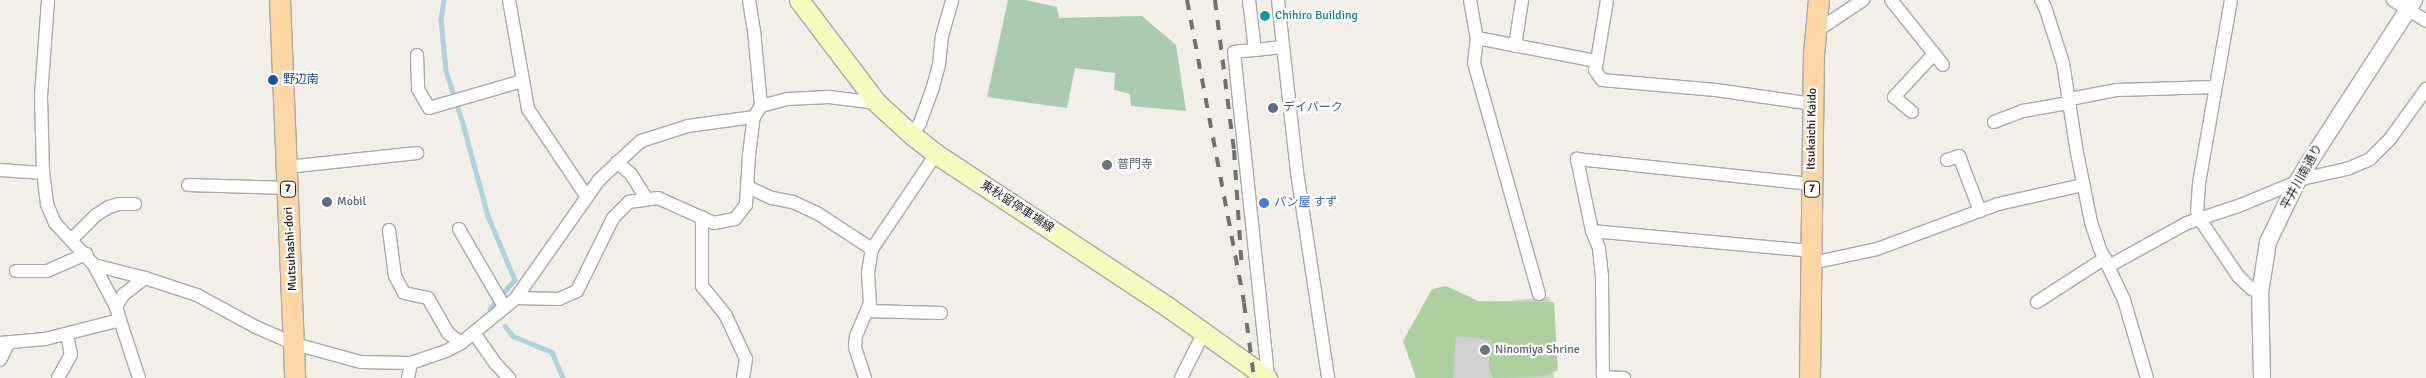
<!DOCTYPE html>
<html>
<head>
<meta charset="utf-8">
<style>
  body { margin:0 }
  #map { position:relative; width:2426px; height:378px; overflow:hidden; background:#f2efe9; font-family:Signika,"Noto Sans JP",sans-serif }
  div>[style] { position:absolute }
  [style*='--x'] { left:calc(var(--x)*1px); top:calc(var(--y)*1px); width:calc(var(--w)*1px); rotate:calc(var(--a)*1deg) }
  .religious>* { inset:0; background:#d0d0d0 }
  .forest>* { inset:0; background:#add19e }
  .cemetery>* { inset:0; background:#aacbaf }
  .stream>* { height:4.5px; margin:-2.25px; padding:0 2.25px; transform-origin:2.25px; border-radius:2.25px; background:#aad3df }
  .roads { filter:drop-shadow(1px 0 #a9a9a9) drop-shadow(-1px 0 #a9a9a9) drop-shadow(0 1px #a9a9a9) drop-shadow(0 -1px #a9a9a9) }
  .minor>* { height:12px; margin:-6px; padding:0 6px; transform-origin:6px; border-radius:6px; background:#fff }
  .tertiary>* { height:16px; margin:-8px; padding:0 8px; transform-origin:8px; border-radius:8px; background:#fff }
  .secondary>* { height:19px; margin:-9.5px; padding:0 9.5px; transform-origin:9.5px; border-radius:9.5px; background:#f7fabf }
  .primary>* { height:20px; margin:-10px; padding:0 10px; transform-origin:10px; border-radius:10px; background:#fcd6a4 }
  .rail>* { height:4px; margin-top:-2px; transform-origin:0; background:repeating-linear-gradient(90deg,#707070 0 10px,transparent 0 20px) }
  .dots>* { width:14px; height:14px; translate:-50% -50%; box-sizing:border-box; border:2px solid #fff; border-radius:50% }
  span { translate:-50% -50%; white-space:nowrap; text-align:center; line-height:1.15; -webkit-text-stroke:4.5px #fff; paint-order:stroke }
  .shield-label span { padding:1px 4px; background:#fff; border:1px solid; border-radius:4px; -webkit-text-stroke-width:0 }
  .shield-label { font-size:11px; color:#222; font-weight:700 }
  .culture-label { font-size:12px; color:#0d838f }
  .left { translate:0 -50%; text-align:left }
  .transit-label { font-size:12px; color:#164399 }
  .service-label { font-size:12px; color:#4e5e75 }
  .street-label { font-size:12px; color:#222 }
  .worship-label { font-size:12px; color:#5b616d }
  .shop-label { font-size:12px; color:#366cbe }
</style>
</head>
<body>
<div id="map">
  <div class="religious">
    <div style="clip-path:polygon(1543px 297px,1550px 297px,1549px 322px,1554px 378px,1415px 378px,1422px 311px)"></div>
  </div>
  <div class="forest">
    <div style="clip-path:polygon(1446px 286px,1478px 301px,1554px 302px,1558px 370px,1544px 376px,1493px 378px,1489px 367px,1491px 340px,1456px 336px,1453px 378px,1416px 378px,1403px 341px,1432px 289px)"></div>
  </div>
  <div class="cemetery">
    <div style="clip-path:polygon(1008px 0,1025px 0,1057px 7px,1059px 18px,1142px 16px,1176px 45px,1186px 111px,1131px 106px,1130px 94px,1114px 90px,1115px 73px,1075px 68px,1067px 108px,987px 97px)"></div>
  </div>
  <div class="stream">
    <div style="--x:444;--y:0;--w:19;--a:99"></div>
    <div style="--x:441;--y:19;--w:52;--a:84.5"></div>
    <div style="--x:446;--y:71;--w:52;--a:71.9"></div>
    <div style="--x:462;--y:120;--w:99;--a:74.8"></div>
    <div style="--x:488;--y:216;--w:69;--a:67.1"></div>
    <div style="--x:515;--y:280;--w:38;--a:131"></div>
    <div style="--x:505;--y:326;--w:13;--a:51"></div>
    <div style="--x:513;--y:336;--w:42;--a:22.3"></div>
    <div style="--x:552;--y:352;--w:28;--a:67"></div>
  </div>
  <div class="roads">
    <div class="minor">
      <div style="--x:509;--y:0;--w:111;--a:80.1"></div>
      <div style="--x:528;--y:109;--w:106;--a:56.2"></div>
      <div style="--x:749;--y:0;--w:30;--a:81"></div>
      <div style="--x:754;--y:30;--w:76;--a:84.7"></div>
      <div style="--x:1249;--y:0;--w:50;--a:83.2"></div>
      <div style="--x:1255;--y:50;--w:28;--a:-6"></div>
      <div style="--x:1278;--y:0;--w:173;--a:83.7"></div>
      <div style="--x:1297;--y:172;--w:208;--a:81.4"></div>
      <div style="--x:1470;--y:0;--w:39;--a:80"></div>
      <div style="--x:1477;--y:38;--w:25;--a:97"></div>
      <div style="--x:1474;--y:63;--w:240;--a:74.3"></div>
      <div style="--x:1891;--y:0;--w:83;--a:51.3"></div>
      <div style="--x:2041;--y:0;--w:8;--a:60"></div>
      <div style="--x:2045;--y:7;--w:59;--a:72.2"></div>
      <div style="--x:2063;--y:63;--w:91;--a:81.2"></div>
      <div style="--x:2077;--y:153;--w:70;--a:78.5"></div>
      <div style="--x:2091;--y:222;--w:26;--a:72"></div>
      <div style="--x:2099;--y:247;--w:59;--a:64.7"></div>
      <div style="--x:2124;--y:300;--w:81;--a:73.6"></div>
      <div style="--x:2231;--y:0;--w:187;--a:99.9"></div>
      <div style="--x:2199;--y:184;--w:27;--a:94"></div>
      <div style="--x:2197;--y:211;--w:7;--a:74"></div>
      <div style="--x:2199;--y:218;--w:71;--a:55.9"></div>
      <div style="--x:2239;--y:277;--w:18;--a:43"></div>
      <div style="--x:2252;--y:289;--w:9;--a:27"></div>
      <div style="--x:2393;--y:0;--w:39;--a:32"></div>
      <div style="--x:1815;--y:32;--w:58;--a:-33.7"></div>
      <div style="--x:1477;--y:38;--w:122;--a:10.9"></div>
      <div style="--x:1597;--y:61;--w:9;--a:103"></div>
      <div style="--x:1595;--y:70;--w:12;--a:55"></div>
      <div style="--x:1602;--y:80;--w:114;--a:5"></div>
      <div style="--x:1716;--y:90;--w:98;--a:8.2"></div>
      <div style="--x:1515;--y:46;--w:47;--a:-81.3"></div>
      <div style="--x:1255;--y:50;--w:21;--a:175"></div>
      <div style="--x:1234;--y:52;--w:328;--a:84"></div>
      <div style="--x:417;--y:55;--w:34;--a:88"></div>
      <div style="--x:418;--y:89;--w:22;--a:60"></div>
      <div style="--x:429;--y:108;--w:97;--a:-16.2"></div>
      <div style="--x:1597;--y:61;--w:62;--a:-80.7"></div>
      <div style="--x:1912;--y:112;--w:23;--a:-140"></div>
      <div style="--x:1894;--y:97;--w:59;--a:-47.1"></div>
      <div style="--x:1994;--y:122;--w:31;--a:-21"></div>
      <div style="--x:2023;--y:111;--w:41;--a:-9.9"></div>
      <div style="--x:2063;--y:104;--w:13;--a:-27"></div>
      <div style="--x:2075;--y:98;--w:43;--a:-10.8"></div>
      <div style="--x:2117;--y:90;--w:98;--a:-1.8"></div>
      <div style="--x:912;--y:135;--w:14;--a:-56"></div>
      <div style="--x:920;--y:123;--w:38;--a:-70"></div>
      <div style="--x:933;--y:87;--w:24;--a:-75"></div>
      <div style="--x:939;--y:64;--w:28;--a:-84"></div>
      <div style="--x:942;--y:36;--w:37;--a:-74"></div>
      <div style="--x:1947;--y:160;--w:13;--a:-18"></div>
      <div style="--x:1959;--y:156;--w:59;--a:69.1"></div>
      <div style="--x:617;--y:162;--w:18;--a:41"></div>
      <div style="--x:631;--y:174;--w:28;--a:58"></div>
      <div style="--x:287;--y:167;--w:131;--a:-6.1"></div>
      <div style="--x:0;--y:170;--w:43;--a:4"></div>
      <div style="--x:188;--y:185;--w:100;--a:1.7"></div>
      <div style="--x:748;--y:187;--w:26;--a:25"></div>
      <div style="--x:772;--y:198;--w:21;--a:11"></div>
      <div style="--x:793;--y:202;--w:26;--a:25"></div>
      <div style="--x:817;--y:213;--w:66;--a:33.2"></div>
      <div style="--x:702;--y:217;--w:69;--a:90"></div>
      <div style="--x:702;--y:286;--w:38;--a:51"></div>
      <div style="--x:726;--y:316;--w:47;--a:65.1"></div>
      <div style="--x:746;--y:359;--w:19;--a:99"></div>
      <div style="--x:459;--y:229;--w:91;--a:59.8"></div>
      <div style="--x:389;--y:230;--w:46;--a:82.6"></div>
      <div style="--x:395;--y:276;--w:19;--a:62"></div>
      <div style="--x:404;--y:293;--w:25;--a:12"></div>
      <div style="--x:428;--y:298;--w:40;--a:60.3"></div>
      <div style="--x:448;--y:333;--w:16;--a:38"></div>
      <div style="--x:1592;--y:231;--w:222;--a:5.2"></div>
      <div style="--x:71;--y:240;--w:35;--a:-45"></div>
      <div style="--x:96;--y:215;--w:15;--a:-32"></div>
      <div style="--x:109;--y:207;--w:10;--a:-17"></div>
      <div style="--x:119;--y:204;--w:16;--a:0"></div>
      <div style="--x:1812;--y:263;--w:66;--a:-12.2"></div>
      <div style="--x:1877;--y:249;--w:129;--a:-20.4"></div>
      <div style="--x:1998;--y:204;--w:87;--a:-12.6"></div>
      <div style="--x:94;--y:265;--w:53;--a:14.3"></div>
      <div style="--x:2109;--y:266;--w:89;--a:-28.9"></div>
      <div style="--x:2187;--y:223;--w:57;--a:-18.4"></div>
      <div style="--x:2241;--y:205;--w:70;--a:-22.6"></div>
      <div style="--x:2306;--y:178;--w:42;--a:-12.4"></div>
      <div style="--x:2347;--y:169;--w:25;--a:-23"></div>
      <div style="--x:2370;--y:159;--w:28;--a:-45"></div>
      <div style="--x:2390;--y:139;--w:62;--a:-54.2"></div>
      <div style="--x:16;--y:271;--w:31;--a:0"></div>
      <div style="--x:47;--y:271;--w:43;--a:-23.6"></div>
      <div style="--x:516;--y:298;--w:43;--a:1.3"></div>
      <div style="--x:559;--y:299;--w:20;--a:-24"></div>
      <div style="--x:577;--y:291;--w:81;--a:-63.7"></div>
      <div style="--x:613;--y:218;--w:23;--a:-45"></div>
      <div style="--x:629;--y:202;--w:29;--a:-8"></div>
      <div style="--x:658;--y:198;--w:61;--a:24.1"></div>
      <div style="--x:714;--y:223;--w:21;--a:-11"></div>
      <div style="--x:735;--y:219;--w:18;--a:-52"></div>
      <div style="--x:746;--y:205;--w:50;--a:-86.6"></div>
      <div style="--x:749;--y:155;--w:38;--a:-83"></div>
      <div style="--x:2037;--y:302;--w:81;--a:-32.9"></div>
      <div style="--x:116;--y:307;--w:14;--a:-60"></div>
      <div style="--x:123;--y:295;--w:28;--a:-38"></div>
      <div style="--x:145;--y:278;--w:55;--a:18.1"></div>
      <div style="--x:197;--y:295;--w:67;--a:28.5"></div>
      <div style="--x:256;--y:327;--w:43;--a:23.6"></div>
      <div style="--x:295;--y:344;--w:68;--a:15.3"></div>
      <div style="--x:361;--y:362;--w:50;--a:1.1"></div>
      <div style="--x:411;--y:363;--w:39;--a:-19"></div>
      <div style="--x:448;--y:350;--w:15;--a:-28"></div>
      <div style="--x:461;--y:343;--w:71;--a:-39.3"></div>
      <div style="--x:516;--y:298;--w:144;--a:-54.9"></div>
      <div style="--x:599;--y:180;--w:57;--a:-42.9"></div>
      <div style="--x:641;--y:141;--w:49;--a:-17.7"></div>
      <div style="--x:688;--y:126;--w:67;--a:-7.8"></div>
      <div style="--x:754;--y:117;--w:13;--a:-58"></div>
      <div style="--x:761;--y:106;--w:27;--a:-15"></div>
      <div style="--x:787;--y:99;--w:42;--a:-2.7"></div>
      <div style="--x:829;--y:97;--w:48;--a:7.1"></div>
      <div style="--x:867;--y:311;--w:74;--a:1.5"></div>
      <div style="--x:120;--y:320;--w:61;--a:71.9"></div>
      <div style="--x:474;--y:333;--w:37;--a:55"></div>
      <div style="--x:495;--y:363;--w:21;--a:47"></div>
      <div style="--x:0;--y:343;--w:45;--a:-5.1"></div>
      <div style="--x:45;--y:339;--w:77;--a:-14.2"></div>
      <div style="--x:120;--y:320;--w:14;--a:-107"></div>
      <div style="--x:116;--y:307;--w:47;--a:-117.6"></div>
      <div style="--x:94;--y:265;--w:57;--a:-132.9"></div>
      <div style="--x:55;--y:223;--w:21;--a:-113"></div>
      <div style="--x:47;--y:204;--w:31;--a:-97"></div>
      <div style="--x:43;--y:173;--w:77;--a:-91.5"></div>
      <div style="--x:41;--y:96;--w:96;--a:-85.8"></div>
      <div style="--x:0;--y:360;--w:20;--a:-63"></div>
      <div style="--x:58;--y:378;--w:26;--a:-61"></div>
      <div style="--x:71;--y:355;--w:21;--a:-101"></div>
      <div style="--x:408;--y:378;--w:15;--a:-79"></div>
      <div style="--x:865;--y:378;--w:33;--a:-108"></div>
      <div style="--x:855;--y:347;--w:11;--a:-85"></div>
      <div style="--x:856;--y:336;--w:36;--a:-67"></div>
      <div style="--x:870;--y:303;--w:30;--a:-94"></div>
      <div style="--x:868;--y:273;--w:24;--a:-81"></div>
      <div style="--x:872;--y:249;--w:115;--a:-56"></div>
      <div style="--x:1181;--y:378;--w:51;--a:-63.4"></div>
      <div style="--x:1624;--y:378;--w:21;--a:-177"></div>
      <div style="--x:1603;--y:377;--w:100;--a:-90.6"></div>
      <div style="--x:1602;--y:277;--w:29;--a:-96"></div>
      <div style="--x:1599;--y:248;--w:18;--a:-112"></div>
      <div style="--x:1592;--y:231;--w:74;--a:-101.8"></div>
      <div style="--x:1577;--y:159;--w:236;--a:6.1"></div>
    </div>
    <div class="tertiary">
      <div style="--x:2262;--y:378;--w:85;--a:-91.3"></div>
      <div style="--x:2260;--y:293;--w:52;--a:-81.1"></div>
      <div style="--x:2268;--y:242;--w:64;--a:-64.2"></div>
      <div style="--x:2296;--y:184;--w:27;--a:-59"></div>
      <div style="--x:2310;--y:161;--w:192;--a:-57.1"></div>
    </div>
    <div class="secondary">
      <div style="--x:799;--y:0;--w:129;--a:52.9"></div>
      <div style="--x:877;--y:103;--w:47;--a:42.4"></div>
      <div style="--x:912;--y:135;--w:31;--a:38"></div>
      <div style="--x:936;--y:154;--w:278;--a:33.4"></div>
      <div style="--x:1168;--y:307;--w:122;--a:35.6"></div>
    </div>
    <div class="primary">
      <div style="--x:280;--y:0;--w:378;--a:87.7"></div>
      <div style="--x:1810;--y:378;--w:323;--a:-89.3"></div>
      <div style="--x:1814;--y:55;--w:55;--a:-84.8"></div>
    </div>
  </div>
  <div class="rail">
    <div style="--x:1187;--y:0;--w:308;--a:79.3"></div>
    <div style="--x:1244;--y:303;--w:76;--a:82.4"></div>
    <div style="--x:1215;--y:0;--w:151;--a:82.8"></div>
    <div style="--x:1234;--y:150;--w:119;--a:86.2"></div>
  </div>
  <div class="dots">
    <div style="left:1265px;top:16px;background:#0f9aa8"></div>
    <div style="left:273px;top:80px;background:#1a4fb4"></div>
    <div style="left:1273px;top:108px;background:#5c6f8a"></div>
    <div style="left:1107px;top:165px;background:#6b7280"></div>
    <div style="left:327px;top:202px;background:#5c6f8a"></div>
    <div style="left:1264px;top:203px;background:#3f7fe0"></div>
    <div style="left:1485px;top:350px;background:#6b7280"></div>
  </div>
  <div class="shield-label">
    <span style="left:288px;top:189px">7</span>
    <span style="left:1812px;top:189px">7</span>
  </div>
  <div class="culture-label">
    <span class="left" style="left:1275px;top:16px">Chihiro Building</span>
  </div>
  <div class="transit-label">
    <span class="left" style="left:283px;top:80px">野辺南</span>
  </div>
  <div class="service-label">
    <span class="left" style="left:1283px;top:108px">デイパーク</span>
    <span class="left" style="left:337px;top:202px">Mobil</span>
  </div>
  <div class="street-label">
    <span style="left:1812px;top:129px;rotate:-89deg">Itsukaichi Kaido</span>
    <span style="left:2302px;top:177px;rotate:-61deg">平井川南通り</span>
    <span style="left:1017px;top:207px;rotate:33deg">東秋留停車場線</span>
    <span style="left:291px;top:249px;rotate:-93deg">Mutsuhashi-dori</span>
  </div>
  <div class="worship-label">
    <span class="left" style="left:1117px;top:165px">普門寺</span>
    <span class="left" style="left:1495px;top:350px">Ninomiya Shrine</span>
  </div>
  <div class="shop-label">
    <span class="left" style="left:1274px;top:203px">パン屋 すず</span>
  </div>
</div>
</body>
</html>
